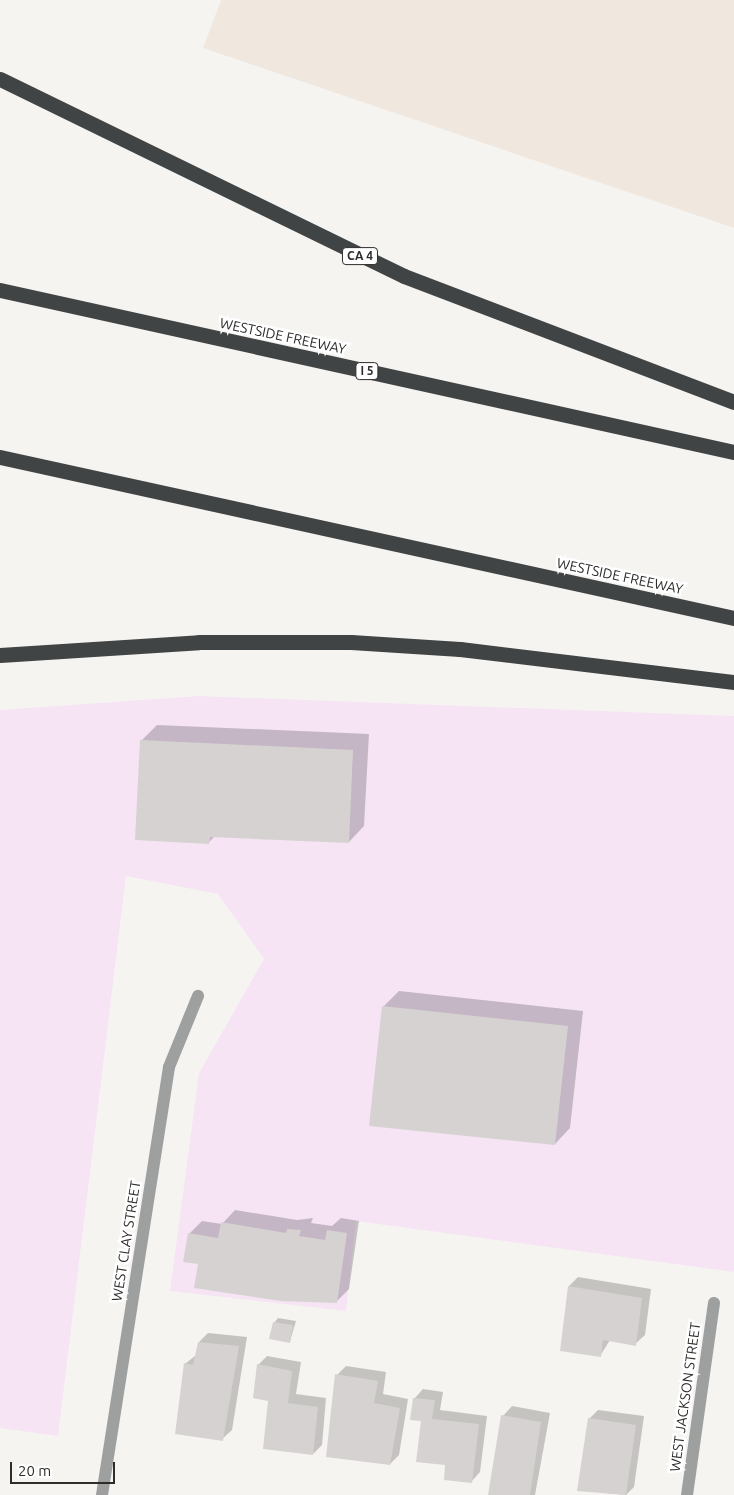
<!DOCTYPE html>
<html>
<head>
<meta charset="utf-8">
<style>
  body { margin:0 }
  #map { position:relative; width:734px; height:1495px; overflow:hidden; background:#f6f4f1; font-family:Ubuntu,sans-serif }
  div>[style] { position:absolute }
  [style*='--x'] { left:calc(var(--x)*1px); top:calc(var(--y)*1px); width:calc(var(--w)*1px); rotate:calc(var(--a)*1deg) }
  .commercial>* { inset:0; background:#f6e4f5 }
  .built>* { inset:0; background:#f0e8df }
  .shadow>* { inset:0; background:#0003 }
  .building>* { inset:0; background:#d6d2d2 }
  .street>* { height:12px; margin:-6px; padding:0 6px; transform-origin:6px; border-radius:6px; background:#9ea0a0 }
  .highway>* { height:15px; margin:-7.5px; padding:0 7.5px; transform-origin:7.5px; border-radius:7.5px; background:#404444 }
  span { translate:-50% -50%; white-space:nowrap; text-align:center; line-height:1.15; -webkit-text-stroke:5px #fff; paint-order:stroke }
  .shield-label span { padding:1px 4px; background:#fff; border:1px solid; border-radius:4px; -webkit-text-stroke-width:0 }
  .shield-label { font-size:12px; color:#2e2d2c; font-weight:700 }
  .street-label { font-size:14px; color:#2e2d2c }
  .scale { position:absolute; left:10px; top:1462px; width:105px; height:22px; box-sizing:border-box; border:2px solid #2e2d2c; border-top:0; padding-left:6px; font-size:15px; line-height:18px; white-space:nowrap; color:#2e2d2c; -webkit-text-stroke:4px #fff; paint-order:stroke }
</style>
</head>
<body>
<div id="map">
  <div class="commercial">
    <div style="clip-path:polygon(199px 696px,734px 716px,734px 1272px,356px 1221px,346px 1311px,170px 1291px,199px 1073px,264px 959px,218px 894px,126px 876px,58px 1436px,0 1428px,0 710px)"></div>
  </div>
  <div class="built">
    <div style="clip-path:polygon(221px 0,734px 0,734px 228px,203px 48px)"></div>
  </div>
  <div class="shadow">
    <div style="clip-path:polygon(157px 725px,369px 734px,364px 826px,349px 842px,215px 836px,209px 842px,141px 741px)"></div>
    <div style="clip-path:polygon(399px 991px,583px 1011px,570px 1128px,555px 1144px,383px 1007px)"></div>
    <div style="clip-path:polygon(235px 1210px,297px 1220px,313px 1218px,311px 1223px,332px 1226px,341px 1218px,359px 1221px,349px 1289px,336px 1302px,199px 1263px,189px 1234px,202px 1221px,222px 1224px)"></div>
    <div style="clip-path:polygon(578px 1277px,651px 1289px,645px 1335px,635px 1344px,610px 1340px,600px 1356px,569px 1286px)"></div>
    <div style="clip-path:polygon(278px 1318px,296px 1321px,290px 1341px,274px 1323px)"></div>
    <div style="clip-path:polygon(208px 1333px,247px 1337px,232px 1430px,222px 1439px,185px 1364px,196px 1355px,199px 1342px)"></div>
    <div style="clip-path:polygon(267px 1356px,301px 1362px,296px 1394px,326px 1398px,322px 1445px,313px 1454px,269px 1400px,258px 1365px)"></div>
    <div style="clip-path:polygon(346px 1366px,386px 1372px,383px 1394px,408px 1399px,399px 1455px,390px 1464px,337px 1375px)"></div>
    <div style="clip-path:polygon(423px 1389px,443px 1392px,440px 1410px,487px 1416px,480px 1472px,471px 1482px,447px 1464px,414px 1399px)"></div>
    <div style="clip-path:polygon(512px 1406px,550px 1413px,535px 1495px,490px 1495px,503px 1416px)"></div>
    <div style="clip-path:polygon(598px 1410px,644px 1416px,634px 1487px,626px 1495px,578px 1490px,589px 1419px)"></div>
  </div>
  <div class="building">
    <div style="clip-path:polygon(140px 740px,353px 750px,349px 843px,210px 837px,209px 844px,135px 840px)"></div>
    <div style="clip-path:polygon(382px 1006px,568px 1026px,555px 1145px,369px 1126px)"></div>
    <div style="clip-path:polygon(221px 1222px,286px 1233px,287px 1229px,301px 1230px,299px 1236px,325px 1240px,327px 1230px,347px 1233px,337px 1303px,281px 1301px,194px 1288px,198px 1264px,183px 1262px,188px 1233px,218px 1238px)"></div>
    <div style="clip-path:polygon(568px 1286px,642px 1298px,636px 1346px,603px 1340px,601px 1357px,560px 1351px)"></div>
    <div style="clip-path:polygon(273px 1322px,293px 1325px,290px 1343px,269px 1339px)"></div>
    <div style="clip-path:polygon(198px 1342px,239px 1346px,223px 1441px,175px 1434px,184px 1363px,193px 1365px)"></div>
    <div style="clip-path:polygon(257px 1364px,292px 1371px,288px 1403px,318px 1407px,313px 1455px,263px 1449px,268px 1401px,253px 1398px)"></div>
    <div style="clip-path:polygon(335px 1374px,378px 1381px,374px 1403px,400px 1408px,390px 1465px,326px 1457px)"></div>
    <div style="clip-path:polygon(413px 1398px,435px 1400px,432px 1419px,479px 1424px,472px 1483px,444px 1480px,445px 1465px,416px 1462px,421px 1421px,410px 1420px)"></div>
    <div style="clip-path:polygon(501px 1415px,541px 1422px,530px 1495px,488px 1495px)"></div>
    <div style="clip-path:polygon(588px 1418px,636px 1425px,626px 1495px,577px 1491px)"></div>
  </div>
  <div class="street">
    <div style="--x:102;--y:1495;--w:433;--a:-81.1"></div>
    <div style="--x:169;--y:1067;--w:77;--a:-67.8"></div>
    <div style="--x:687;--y:1495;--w:194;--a:-82"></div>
  </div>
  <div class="highway">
    <div style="--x:0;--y:79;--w:449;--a:26"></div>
    <div style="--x:404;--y:276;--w:353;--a:20.9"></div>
    <div style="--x:0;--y:290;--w:752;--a:12.45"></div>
    <div style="--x:0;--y:457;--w:751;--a:12.37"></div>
    <div style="--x:0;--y:655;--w:199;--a:-3.7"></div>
    <div style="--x:199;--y:642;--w:152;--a:0"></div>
    <div style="--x:351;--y:642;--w:109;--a:3.7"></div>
    <div style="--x:460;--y:649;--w:276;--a:6.9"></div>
  </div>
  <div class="shield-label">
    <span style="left:360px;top:256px">CA 4</span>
    <span style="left:367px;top:371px">I 5</span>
  </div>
  <div class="street-label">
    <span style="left:283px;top:336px;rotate:12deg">WESTSIDE FREEWAY</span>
    <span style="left:620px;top:576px;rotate:12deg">WESTSIDE FREEWAY</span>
    <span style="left:126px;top:1241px;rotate:-81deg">WEST CLAY STREET</span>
    <span style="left:685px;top:1397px;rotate:-82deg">WEST JACKSON STREET</span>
  </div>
  <div class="scale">20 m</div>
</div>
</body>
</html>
